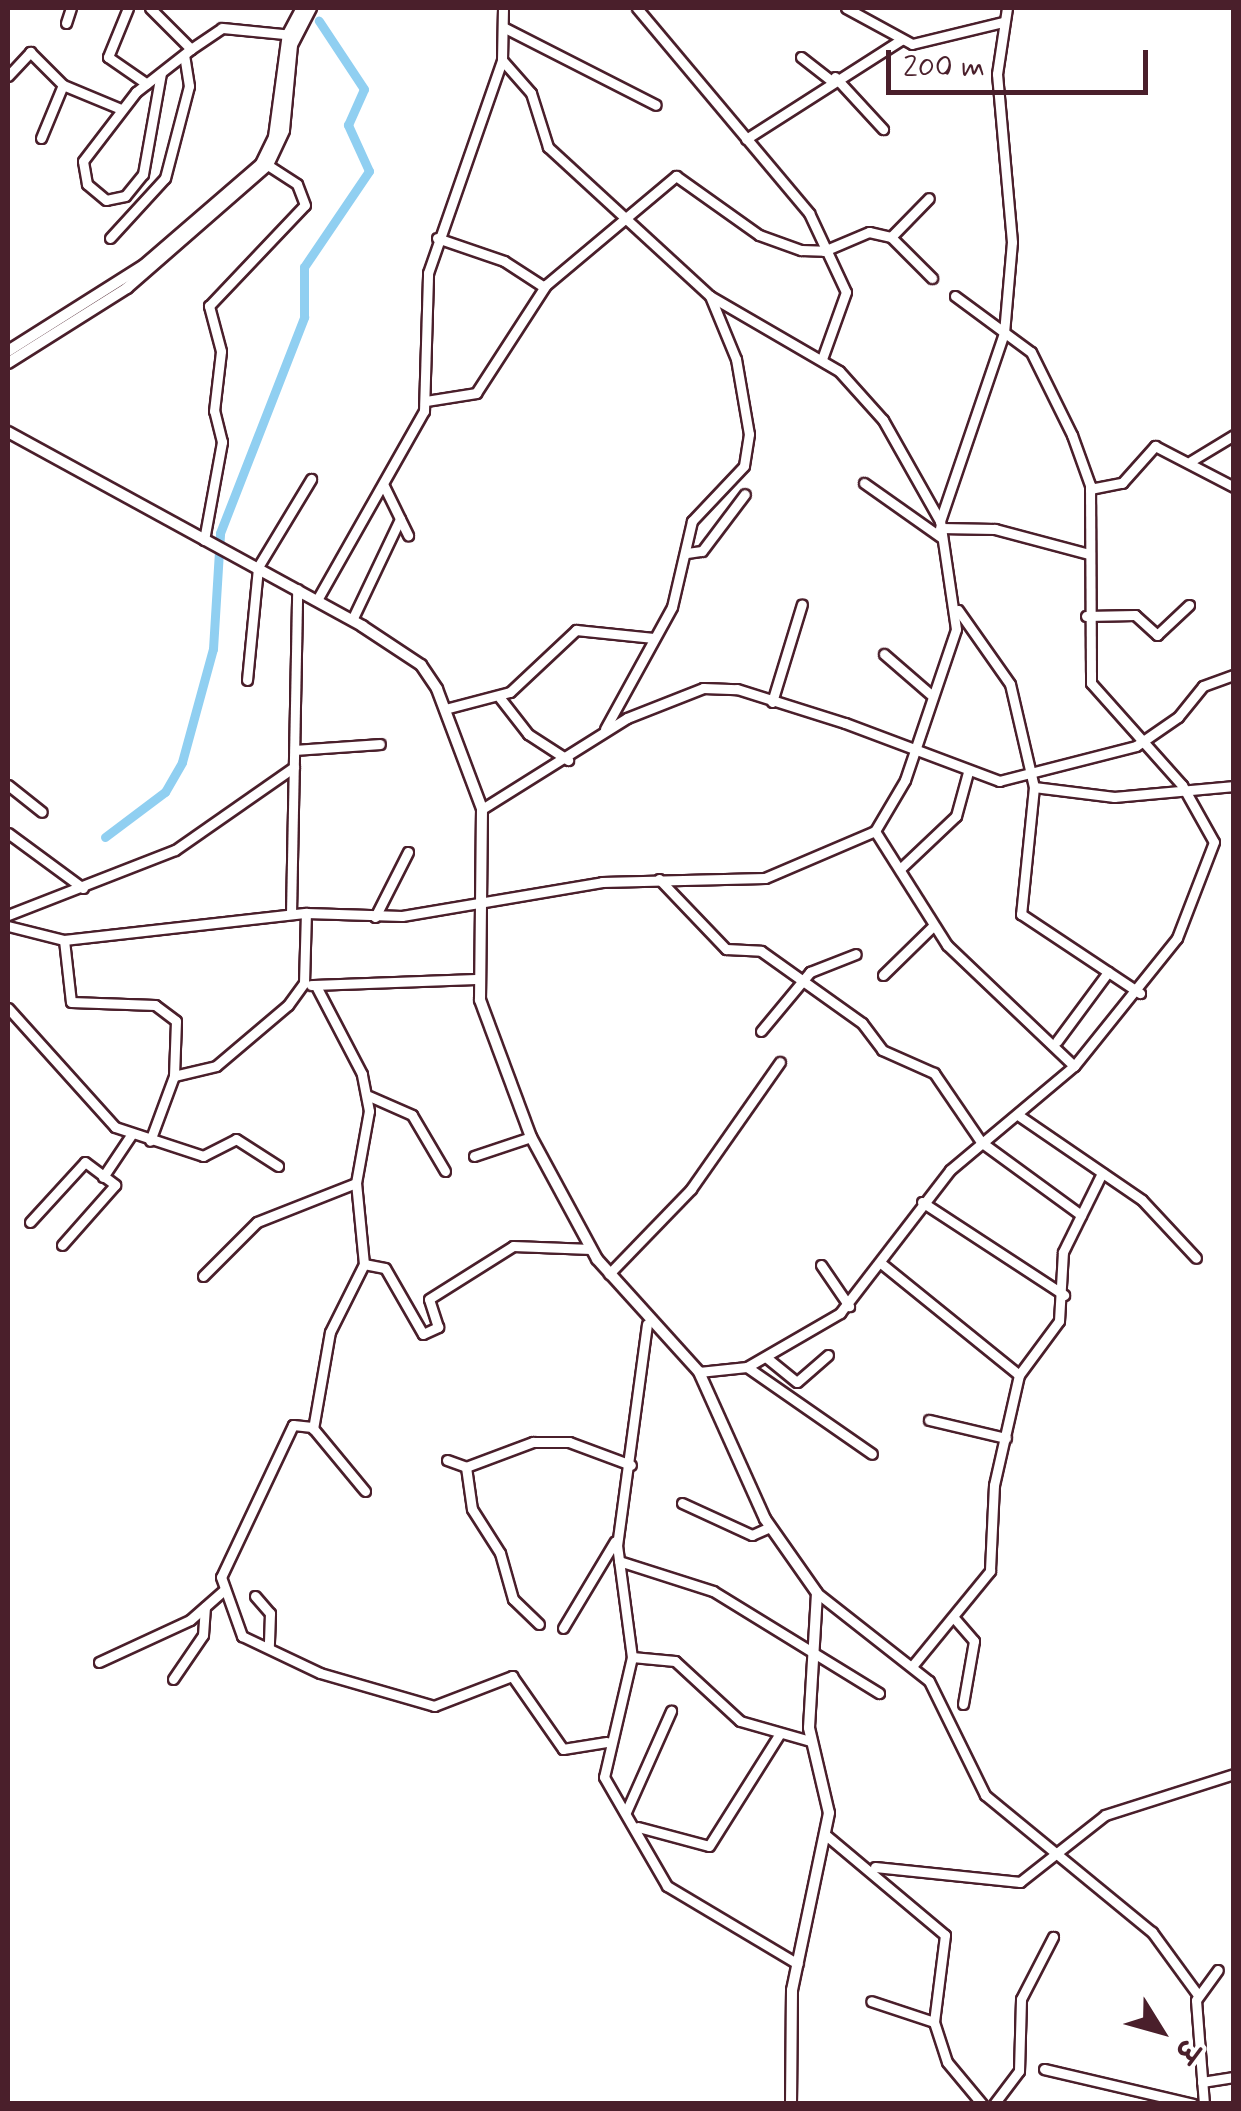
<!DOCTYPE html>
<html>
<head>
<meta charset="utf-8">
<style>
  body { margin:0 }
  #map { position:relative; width:1241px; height:2111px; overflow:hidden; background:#fff; font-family:Mynerve,"Playpen Sans Deva",sans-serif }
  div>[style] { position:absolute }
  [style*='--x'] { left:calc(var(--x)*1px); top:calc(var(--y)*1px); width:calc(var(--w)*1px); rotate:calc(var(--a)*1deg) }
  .canal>* { height:9px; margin:-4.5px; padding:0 4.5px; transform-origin:4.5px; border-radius:4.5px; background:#90cff1 }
  .roads { filter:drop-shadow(2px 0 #4a1f2b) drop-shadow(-2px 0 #4a1f2b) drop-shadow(0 2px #4a1f2b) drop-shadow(0 -2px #4a1f2b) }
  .minor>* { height:9px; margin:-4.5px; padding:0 4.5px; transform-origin:4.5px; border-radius:4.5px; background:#fff }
  .tertiary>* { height:10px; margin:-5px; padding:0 5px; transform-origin:5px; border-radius:5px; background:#fff }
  span { translate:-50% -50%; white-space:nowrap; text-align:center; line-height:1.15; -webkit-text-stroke:9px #fff; paint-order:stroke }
  .frame { position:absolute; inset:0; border:10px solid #4a1f2b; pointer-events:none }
  .north { position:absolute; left:1111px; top:1981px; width:100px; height:100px; -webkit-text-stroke:8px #fff; paint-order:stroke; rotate:127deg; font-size:28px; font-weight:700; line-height:40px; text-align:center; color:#4a1f2b }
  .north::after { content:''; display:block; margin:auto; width:35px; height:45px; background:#4a1f2b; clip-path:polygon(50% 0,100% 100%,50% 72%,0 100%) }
  .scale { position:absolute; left:886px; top:50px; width:262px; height:45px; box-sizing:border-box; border:5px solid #4a1f2b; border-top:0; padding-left:12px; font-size:30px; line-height:35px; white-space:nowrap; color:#4a1f2b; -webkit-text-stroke:8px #fff; paint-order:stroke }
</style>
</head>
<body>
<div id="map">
  <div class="canal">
    <div style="--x:105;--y:837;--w:75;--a:-36.9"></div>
    <div style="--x:165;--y:792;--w:34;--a:-60"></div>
    <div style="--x:182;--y:762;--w:117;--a:-74.7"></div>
    <div style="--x:213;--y:649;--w:116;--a:-86.5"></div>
    <div style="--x:220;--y:533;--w:232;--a:-68.7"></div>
    <div style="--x:304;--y:317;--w:50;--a:-90"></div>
    <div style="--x:304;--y:267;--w:116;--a:-55.9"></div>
    <div style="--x:369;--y:171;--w:51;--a:-114.5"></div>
    <div style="--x:348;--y:125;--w:39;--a:-66"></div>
    <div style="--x:364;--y:89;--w:82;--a:-123.5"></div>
  </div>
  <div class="roads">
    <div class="minor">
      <div style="--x:128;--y:8;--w:53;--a:112.2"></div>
      <div style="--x:108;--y:57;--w:47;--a:34.7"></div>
      <div style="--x:150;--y:8;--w:58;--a:45"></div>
      <div style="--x:637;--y:8;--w:268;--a:50"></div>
      <div style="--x:809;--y:213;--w:87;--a:64.9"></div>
      <div style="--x:846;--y:292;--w:71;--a:109.7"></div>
      <div style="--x:846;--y:8;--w:75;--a:28.6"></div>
      <div style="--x:912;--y:44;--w:94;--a:-13.6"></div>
      <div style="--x:66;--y:23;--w:16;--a:-72"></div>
      <div style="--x:505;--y:28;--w:169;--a:27"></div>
      <div style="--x:801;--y:57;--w:37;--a:38"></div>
      <div style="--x:502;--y:60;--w:44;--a:48.7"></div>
      <div style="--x:531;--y:93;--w:57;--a:72.5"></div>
      <div style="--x:548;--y:147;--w:220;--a:42.6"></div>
      <div style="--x:710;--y:296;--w:68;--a:67.6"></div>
      <div style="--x:736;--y:359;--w:76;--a:80.2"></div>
      <div style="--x:749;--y:434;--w:32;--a:99"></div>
      <div style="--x:744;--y:466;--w:76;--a:133.4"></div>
      <div style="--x:692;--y:521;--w:88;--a:103.1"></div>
      <div style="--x:672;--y:607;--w:139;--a:118.8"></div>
      <div style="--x:161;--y:73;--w:103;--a:100.1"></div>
      <div style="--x:143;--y:174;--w:28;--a:129"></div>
      <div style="--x:125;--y:196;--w:19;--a:168"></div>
      <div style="--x:106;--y:200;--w:25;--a:-140"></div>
      <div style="--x:87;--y:184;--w:23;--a:-100"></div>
      <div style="--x:83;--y:161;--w:87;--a:-52.5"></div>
      <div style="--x:136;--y:92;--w:70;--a:-38"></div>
      <div style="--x:191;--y:49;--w:37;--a:-34"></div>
      <div style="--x:222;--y:28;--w:71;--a:5.6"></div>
      <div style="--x:8;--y:76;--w:33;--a:-47"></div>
      <div style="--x:30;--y:52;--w:47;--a:45"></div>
      <div style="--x:835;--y:77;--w:71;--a:47.3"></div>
      <div style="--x:41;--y:138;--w:57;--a:-67.5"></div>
      <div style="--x:63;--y:85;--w:63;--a:22.5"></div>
      <div style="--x:746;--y:139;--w:184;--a:-32.6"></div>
      <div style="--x:891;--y:237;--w:58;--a:45"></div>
      <div style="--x:110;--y:238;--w:81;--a:-47.5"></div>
      <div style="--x:165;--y:178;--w:95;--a:-75.4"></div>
      <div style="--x:189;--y:86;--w:31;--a:-99"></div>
      <div style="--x:437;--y:238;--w:71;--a:18.9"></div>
      <div style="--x:504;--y:261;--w:48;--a:33"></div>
      <div style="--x:955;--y:296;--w:94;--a:36.4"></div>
      <div style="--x:1031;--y:352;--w:93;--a:63.7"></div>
      <div style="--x:1072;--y:435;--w:53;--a:70.2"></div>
      <div style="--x:1090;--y:485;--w:198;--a:89.7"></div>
      <div style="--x:1091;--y:683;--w:137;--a:48.3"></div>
      <div style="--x:1182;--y:785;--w:65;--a:60.7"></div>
      <div style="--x:1214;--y:842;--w:103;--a:111.1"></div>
      <div style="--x:1177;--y:938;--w:164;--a:128.8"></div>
      <div style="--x:426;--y:401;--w:51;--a:-9.1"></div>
      <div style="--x:476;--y:393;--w:129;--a:-57.1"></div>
      <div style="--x:546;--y:285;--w:170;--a:-40"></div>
      <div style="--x:676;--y:176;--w:102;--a:35.4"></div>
      <div style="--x:759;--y:235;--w:45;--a:19.7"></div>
      <div style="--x:801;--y:250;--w:23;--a:2"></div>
      <div style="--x:824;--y:251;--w:49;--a:-22.9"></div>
      <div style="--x:869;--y:232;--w:23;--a:13"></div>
      <div style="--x:891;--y:237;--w:54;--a:-45.7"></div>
      <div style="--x:1191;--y:461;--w:50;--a:-31.2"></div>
      <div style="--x:864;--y:483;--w:95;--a:35.2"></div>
      <div style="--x:384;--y:486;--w:55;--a:63.9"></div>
      <div style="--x:1090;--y:489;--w:33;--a:-11"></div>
      <div style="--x:1122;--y:483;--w:50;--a:-48.3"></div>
      <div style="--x:1155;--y:446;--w:89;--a:27.4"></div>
      <div style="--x:940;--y:521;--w:199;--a:-71.2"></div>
      <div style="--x:1004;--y:333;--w:91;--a:-85"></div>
      <div style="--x:1012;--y:242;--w:169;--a:-95.1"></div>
      <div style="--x:997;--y:74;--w:67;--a:-81.4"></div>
      <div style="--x:940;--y:528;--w:55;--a:1"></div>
      <div style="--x:995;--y:529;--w:97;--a:14.9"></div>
      <div style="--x:204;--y:540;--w:100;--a:-79.6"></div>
      <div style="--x:222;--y:442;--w:32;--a:-104"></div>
      <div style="--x:214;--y:411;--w:60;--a:-83.3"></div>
      <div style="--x:221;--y:351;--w:47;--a:-104.9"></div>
      <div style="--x:209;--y:306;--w:139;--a:-46.5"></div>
      <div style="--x:305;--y:205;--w:22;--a:-111"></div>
      <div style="--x:297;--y:184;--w:35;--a:-147"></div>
      <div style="--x:687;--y:553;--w:15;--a:-8"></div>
      <div style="--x:702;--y:551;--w:71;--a:-53"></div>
      <div style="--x:317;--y:600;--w:217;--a:-60.5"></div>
      <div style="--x:424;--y:411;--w:138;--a:-88.3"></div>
      <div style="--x:428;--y:273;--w:225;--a:-70.8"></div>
      <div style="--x:502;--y:60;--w:52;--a:-88.9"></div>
      <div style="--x:958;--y:610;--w:90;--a:54.9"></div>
      <div style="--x:1010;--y:684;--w:106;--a:76.9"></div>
      <div style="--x:1034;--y:787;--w:128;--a:95.8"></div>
      <div style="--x:1021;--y:914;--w:143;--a:33.6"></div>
      <div style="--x:1086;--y:616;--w:49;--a:-1.2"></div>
      <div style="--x:1135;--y:615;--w:30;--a:42"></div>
      <div style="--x:1157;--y:635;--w:44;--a:-43.2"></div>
      <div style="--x:352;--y:620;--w:112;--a:-64.6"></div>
      <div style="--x:884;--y:654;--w:61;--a:41"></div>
      <div style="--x:247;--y:680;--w:114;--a:-84.4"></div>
      <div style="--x:258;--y:567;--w:103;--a:-58.9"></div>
      <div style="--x:500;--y:698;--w:46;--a:52.1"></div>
      <div style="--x:528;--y:734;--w:48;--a:33"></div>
      <div style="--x:772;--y:702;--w:102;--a:-73"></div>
      <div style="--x:445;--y:709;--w:67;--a:-14.7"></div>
      <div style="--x:510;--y:692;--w:91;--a:-43.2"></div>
      <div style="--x:576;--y:630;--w:78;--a:5.9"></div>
      <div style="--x:295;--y:750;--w:85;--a:-4"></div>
      <div style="--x:8;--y:785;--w:43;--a:38.5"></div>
      <div style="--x:1034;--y:787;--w:81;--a:7.1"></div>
      <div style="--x:1114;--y:797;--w:121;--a:-5.2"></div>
      <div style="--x:482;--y:809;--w:171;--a:-32.1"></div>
      <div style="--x:627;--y:718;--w:82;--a:-21.5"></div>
      <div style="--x:703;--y:688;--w:34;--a:2"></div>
      <div style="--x:737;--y:689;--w:113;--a:17.5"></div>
      <div style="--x:845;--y:723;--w:165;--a:20.6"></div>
      <div style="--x:999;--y:781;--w:141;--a:-14.3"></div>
      <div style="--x:1136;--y:746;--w:51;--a:-34.6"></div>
      <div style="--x:1178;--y:717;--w:40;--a:-51"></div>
      <div style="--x:1203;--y:686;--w:33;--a:-20"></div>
      <div style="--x:8;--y:833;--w:93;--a:36.3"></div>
      <div style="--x:900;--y:869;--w:77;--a:-43.4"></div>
      <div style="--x:956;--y:816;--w:46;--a:-74.7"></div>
      <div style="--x:659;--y:879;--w:97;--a:46.3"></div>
      <div style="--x:726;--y:949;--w:35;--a:3"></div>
      <div style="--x:761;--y:951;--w:124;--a:35.5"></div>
      <div style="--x:862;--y:1023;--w:34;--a:53"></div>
      <div style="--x:882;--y:1050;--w:57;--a:23.9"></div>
      <div style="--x:934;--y:1073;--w:83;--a:55.7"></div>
      <div style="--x:981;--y:1142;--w:124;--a:36.1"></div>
      <div style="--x:291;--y:914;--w:325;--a:-88.9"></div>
      <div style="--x:8;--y:915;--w:179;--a:-21.3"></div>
      <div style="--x:175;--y:850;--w:145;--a:-34.9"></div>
      <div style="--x:375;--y:917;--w:73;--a:-63.1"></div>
      <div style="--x:8;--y:926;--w:58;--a:14"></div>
      <div style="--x:64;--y:940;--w:244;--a:-6.4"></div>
      <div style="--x:306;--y:913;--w:96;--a:1.8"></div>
      <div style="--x:402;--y:916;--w:203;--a:-9.6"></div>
      <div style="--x:602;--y:882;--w:163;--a:-1.4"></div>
      <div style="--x:765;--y:878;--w:120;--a:-23.1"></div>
      <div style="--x:875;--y:831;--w:59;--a:-59.5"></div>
      <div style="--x:905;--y:780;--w:159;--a:-71.3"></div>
      <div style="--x:956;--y:629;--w:109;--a:-98.4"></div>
      <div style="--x:940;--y:521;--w:116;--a:-119.4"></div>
      <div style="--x:883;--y:420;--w:66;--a:-131.9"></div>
      <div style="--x:839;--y:371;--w:149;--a:-149.8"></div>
      <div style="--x:64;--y:940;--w:62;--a:83.6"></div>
      <div style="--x:71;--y:1002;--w:84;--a:2"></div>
      <div style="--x:155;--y:1005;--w:26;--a:37"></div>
      <div style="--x:176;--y:1021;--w:55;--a:92.1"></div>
      <div style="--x:174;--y:1076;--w:69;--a:110.3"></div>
      <div style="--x:883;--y:975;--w:70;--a:-44.4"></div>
      <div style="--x:311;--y:985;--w:167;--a:-2.1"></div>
      <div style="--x:8;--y:1008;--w:160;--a:48"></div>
      <div style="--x:115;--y:1127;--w:93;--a:18.2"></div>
      <div style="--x:203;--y:1156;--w:37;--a:-27"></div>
      <div style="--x:236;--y:1139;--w:50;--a:32.7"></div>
      <div style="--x:761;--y:1031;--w:77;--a:-50.3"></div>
      <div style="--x:810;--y:972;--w:49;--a:-21.4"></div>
      <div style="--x:1057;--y:1041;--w:86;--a:-53.5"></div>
      <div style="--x:174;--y:1076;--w:43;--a:-13.4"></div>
      <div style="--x:216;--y:1066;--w:94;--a:-40.3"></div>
      <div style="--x:288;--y:1005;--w:27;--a:-54"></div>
      <div style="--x:304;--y:983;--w:70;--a:-88.4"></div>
      <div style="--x:369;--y:1096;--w:47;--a:23.8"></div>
      <div style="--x:412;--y:1115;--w:65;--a:59.5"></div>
      <div style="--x:1018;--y:1115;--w:150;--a:34.4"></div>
      <div style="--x:1142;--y:1200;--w:79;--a:47"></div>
      <div style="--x:474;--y:1156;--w:60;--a:-18.4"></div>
      <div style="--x:103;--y:1177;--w:50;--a:-56.3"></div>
      <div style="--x:922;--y:1202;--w:170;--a:33.2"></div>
      <div style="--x:30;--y:1222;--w:81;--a:-47.5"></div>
      <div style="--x:85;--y:1162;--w:38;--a:37"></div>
      <div style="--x:115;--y:1185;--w:80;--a:131.5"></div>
      <div style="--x:364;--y:1264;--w:21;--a:11"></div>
      <div style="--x:385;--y:1268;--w:76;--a:60.1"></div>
      <div style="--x:423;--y:1334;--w:17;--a:-25"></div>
      <div style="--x:438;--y:1327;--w:29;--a:-108"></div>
      <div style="--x:429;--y:1299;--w:99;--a:-32.2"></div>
      <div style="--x:513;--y:1246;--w:78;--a:2.2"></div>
      <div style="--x:882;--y:1264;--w:176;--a:39"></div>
      <div style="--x:1019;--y:1375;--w:113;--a:102.8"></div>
      <div style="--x:994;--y:1485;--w:86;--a:92.7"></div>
      <div style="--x:990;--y:1571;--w:122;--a:129.3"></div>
      <div style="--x:821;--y:1265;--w:50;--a:55.7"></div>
      <div style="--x:609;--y:1274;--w:118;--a:-46"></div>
      <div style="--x:691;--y:1189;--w:155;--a:-55"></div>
      <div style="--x:203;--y:1276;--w:76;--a:-45"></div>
      <div style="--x:257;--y:1222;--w:106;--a:-21.5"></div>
      <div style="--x:647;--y:1324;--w:223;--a:97.7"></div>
      <div style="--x:617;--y:1545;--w:113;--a:82.4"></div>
      <div style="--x:632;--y:1657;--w:123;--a:103.1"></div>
      <div style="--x:604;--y:1777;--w:126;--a:60"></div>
      <div style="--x:667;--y:1886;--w:152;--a:30.8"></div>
      <div style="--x:767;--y:1358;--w:38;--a:39"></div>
      <div style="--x:797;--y:1382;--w:41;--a:-41.1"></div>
      <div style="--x:747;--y:1367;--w:152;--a:34.8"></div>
      <div style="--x:699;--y:1372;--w:48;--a:-5.9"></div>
      <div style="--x:747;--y:1367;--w:108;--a:-30.1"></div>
      <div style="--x:840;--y:1313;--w:180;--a:-52.4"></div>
      <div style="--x:950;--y:1170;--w:162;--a:-40"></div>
      <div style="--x:1074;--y:1066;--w:175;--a:-136.4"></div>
      <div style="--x:947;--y:945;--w:135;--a:-122.3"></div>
      <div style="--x:1019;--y:1375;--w:67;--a:-53.5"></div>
      <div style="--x:1059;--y:1321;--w:69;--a:-86.7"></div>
      <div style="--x:1063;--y:1252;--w:88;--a:-63.7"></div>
      <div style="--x:929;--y:1420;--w:79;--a:13.2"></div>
      <div style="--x:313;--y:1429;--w:98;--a:-80.1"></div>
      <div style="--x:330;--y:1332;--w:76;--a:-63.4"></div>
      <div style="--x:364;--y:1264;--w:81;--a:-95.6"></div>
      <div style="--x:356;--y:1183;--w:73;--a:-79.8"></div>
      <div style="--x:369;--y:1111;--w:38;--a:-101"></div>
      <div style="--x:362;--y:1074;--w:99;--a:-117.6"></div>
      <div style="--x:447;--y:1460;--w:20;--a:20"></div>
      <div style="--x:466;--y:1467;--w:72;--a:-20.5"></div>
      <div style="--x:533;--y:1442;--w:36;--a:0"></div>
      <div style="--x:569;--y:1442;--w:66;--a:20.4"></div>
      <div style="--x:466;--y:1467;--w:42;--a:81.9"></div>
      <div style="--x:472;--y:1509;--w:52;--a:57.5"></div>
      <div style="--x:500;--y:1553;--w:48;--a:74.2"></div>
      <div style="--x:513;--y:1599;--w:36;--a:44"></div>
      <div style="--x:365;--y:1491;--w:83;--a:-129.6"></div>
      <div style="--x:312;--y:1427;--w:19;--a:-174"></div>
      <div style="--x:293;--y:1425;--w:168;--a:115.3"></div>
      <div style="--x:221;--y:1577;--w:63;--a:70.4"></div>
      <div style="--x:242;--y:1636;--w:86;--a:25.4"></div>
      <div style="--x:320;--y:1673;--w:119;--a:16.1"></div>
      <div style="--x:434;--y:1706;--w:84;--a:-21"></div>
      <div style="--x:512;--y:1676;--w:89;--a:55.1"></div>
      <div style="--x:563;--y:1749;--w:44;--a:-9.2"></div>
      <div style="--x:682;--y:1503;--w:77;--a:24.6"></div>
      <div style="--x:752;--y:1535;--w:20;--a:-24"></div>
      <div style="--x:619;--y:1561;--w:99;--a:17.7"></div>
      <div style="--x:713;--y:1591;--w:195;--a:31.6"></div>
      <div style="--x:817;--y:1593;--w:142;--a:38.2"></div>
      <div style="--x:929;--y:1681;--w:127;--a:63.8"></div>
      <div style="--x:985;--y:1795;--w:216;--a:39.4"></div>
      <div style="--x:1152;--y:1932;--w:78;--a:53.9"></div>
      <div style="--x:255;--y:1596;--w:23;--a:49"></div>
      <div style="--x:270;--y:1613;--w:34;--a:92"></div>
      <div style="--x:955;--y:1619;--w:29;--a:49"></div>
      <div style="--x:974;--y:1641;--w:64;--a:99.9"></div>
      <div style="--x:563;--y:1628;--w:101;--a:-59.1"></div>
      <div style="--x:632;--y:1657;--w:43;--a:5.3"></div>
      <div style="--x:675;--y:1661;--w:88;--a:42.7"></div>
      <div style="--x:740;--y:1721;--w:73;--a:15.9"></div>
      <div style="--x:99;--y:1662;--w:100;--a:-24.8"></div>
      <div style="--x:190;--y:1620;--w:44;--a:-41.3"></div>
      <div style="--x:173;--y:1679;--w:53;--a:-55.7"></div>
      <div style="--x:203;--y:1635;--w:28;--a:-86"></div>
      <div style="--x:626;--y:1812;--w:111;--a:-66"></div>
      <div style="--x:638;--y:1827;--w:73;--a:15"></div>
      <div style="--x:709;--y:1846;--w:131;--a:-57.8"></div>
      <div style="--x:827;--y:1836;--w:154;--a:40"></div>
      <div style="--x:945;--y:1935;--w:88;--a:97.2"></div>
      <div style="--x:934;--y:2022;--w:66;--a:-161.6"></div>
      <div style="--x:875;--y:1867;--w:146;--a:5.9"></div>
      <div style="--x:1020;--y:1882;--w:108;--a:-38.2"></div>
      <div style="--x:1105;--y:1815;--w:135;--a:-17.6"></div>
      <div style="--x:934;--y:2022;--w:42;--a:72"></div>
      <div style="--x:947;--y:2062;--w:55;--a:50.2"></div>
      <div style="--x:1044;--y:2069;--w:153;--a:13.2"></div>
      <div style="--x:1202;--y:2082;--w:32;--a:-9"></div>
      <div style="--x:994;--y:2104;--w:41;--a:-52.9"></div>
      <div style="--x:1019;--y:2071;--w:72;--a:-88.4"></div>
      <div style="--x:1021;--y:1999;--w:70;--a:-62.7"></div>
      <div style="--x:1204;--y:2104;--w:104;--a:-94.4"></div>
      <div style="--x:1196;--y:2000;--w:37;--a:-54"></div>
    </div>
    <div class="tertiary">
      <div style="--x:8;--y:351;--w:161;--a:-32.3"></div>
      <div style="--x:144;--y:265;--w:155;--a:-40.8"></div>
      <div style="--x:261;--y:164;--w:30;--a:-64"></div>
      <div style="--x:274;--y:137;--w:104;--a:-82.3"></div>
      <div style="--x:288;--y:34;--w:30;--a:-62"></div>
      <div style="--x:8;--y:363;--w:141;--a:-32.2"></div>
      <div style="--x:127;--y:288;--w:187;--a:-41.1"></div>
      <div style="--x:268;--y:165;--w:38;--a:-65"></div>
      <div style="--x:284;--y:130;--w:85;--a:-84.6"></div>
      <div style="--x:292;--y:45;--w:42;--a:-62.8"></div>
      <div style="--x:8;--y:432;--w:404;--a:28.7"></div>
      <div style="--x:362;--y:626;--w:71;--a:33.5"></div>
      <div style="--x:421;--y:665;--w:29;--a:56"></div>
      <div style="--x:437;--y:689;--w:128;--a:69.4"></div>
      <div style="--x:482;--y:809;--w:191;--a:90.6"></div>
      <div style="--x:480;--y:1000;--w:146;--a:69.6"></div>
      <div style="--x:531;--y:1137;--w:139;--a:61.6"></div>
      <div style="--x:597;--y:1259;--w:152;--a:47.9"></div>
      <div style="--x:699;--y:1372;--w:161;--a:65.8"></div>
      <div style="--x:765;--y:1519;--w:90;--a:54.9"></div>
      <div style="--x:817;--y:1593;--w:135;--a:93.4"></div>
      <div style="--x:809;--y:1728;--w:87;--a:76.8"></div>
      <div style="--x:829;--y:1813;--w:181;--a:101.8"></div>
      <div style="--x:792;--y:1990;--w:114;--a:90.5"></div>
    </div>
  </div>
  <div class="frame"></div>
  <div class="north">उ</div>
  <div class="scale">200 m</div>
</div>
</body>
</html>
